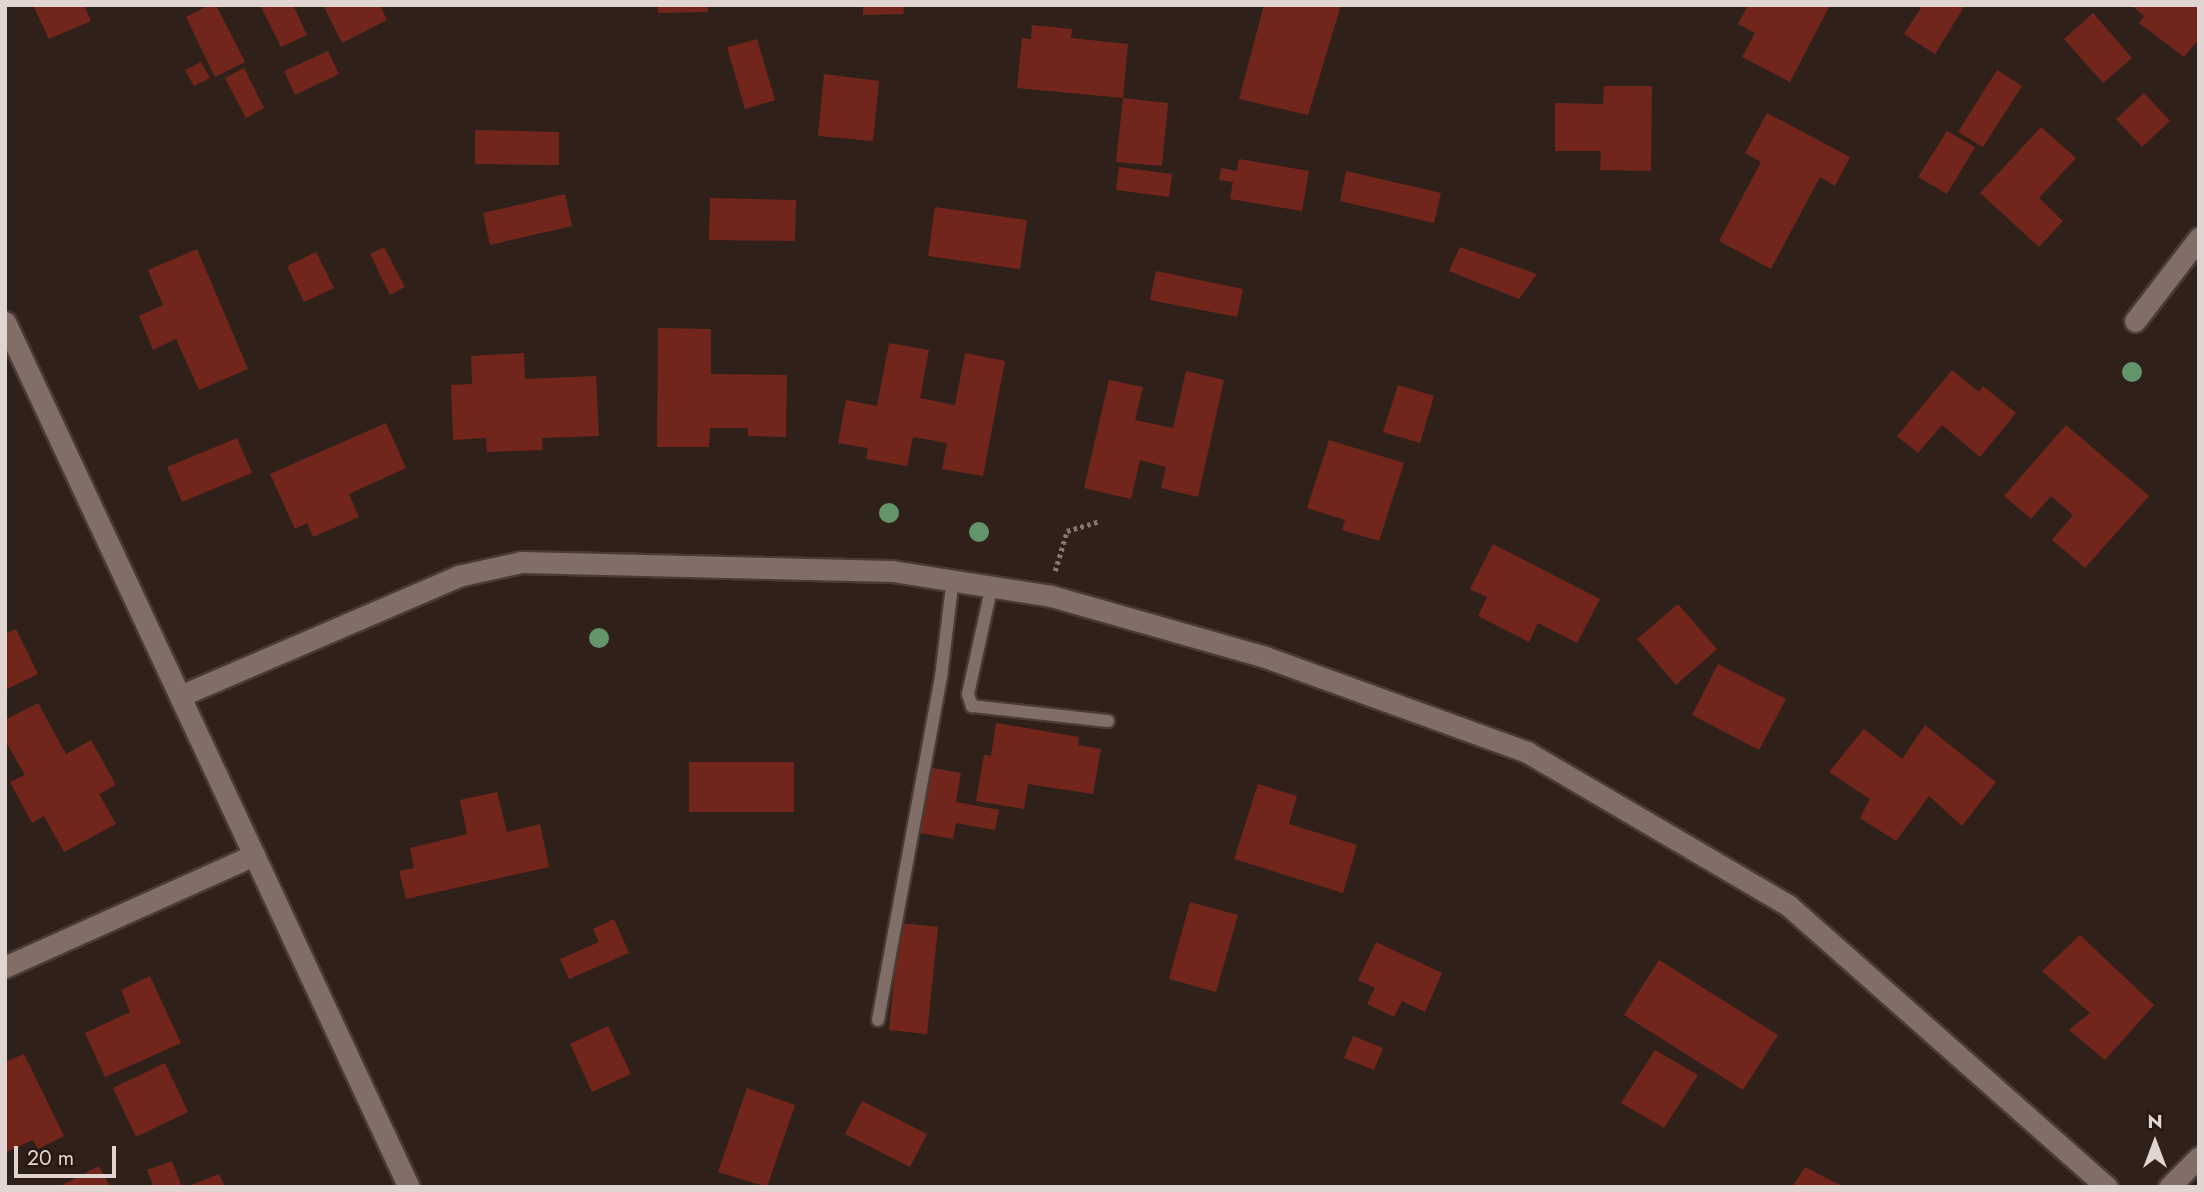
<!DOCTYPE html>
<html>
<head>
<meta charset="utf-8">
<style>
  body { margin:0 }
  #map { position:relative; width:2204px; height:1192px; overflow:hidden; background:#30201a; font-family:Jost,sans-serif }
  div>[style] { position:absolute }
  [style*='--x'] { left:calc(var(--x)*1px); top:calc(var(--y)*1px); width:calc(var(--w)*1px); rotate:calc(var(--a)*1deg) }
  .building>* { inset:0; background:#72261b }
  .path>* { height:4.5px; margin-top:-2.25px; transform-origin:0; background:repeating-linear-gradient(90deg,#847772 0 3.5px,transparent 0 7px) }
  .roads { filter:drop-shadow(2px 0 #483a36) drop-shadow(-2px 0 #483a36) drop-shadow(0 2px #483a36) drop-shadow(0 -2px #483a36) }
  .lane>* { height:12px; margin:-6px; padding:0 6px; transform-origin:6px; border-radius:6px; background:#816e66 }
  .street>* { height:21px; margin:-10.5px; padding:0 10.5px; transform-origin:10.5px; border-radius:10.5px; background:#816e66 }
  .trees>* { width:20px; height:20px; margin:-10px; border-radius:50%; background:#64956a }
  span { translate:-50% -50%; white-space:nowrap; text-align:center; line-height:1.15; -webkit-text-stroke:7px #261711; paint-order:stroke }
  .frame { position:absolute; inset:0; border:7px solid #e0d5d1; pointer-events:none }
  .north { position:absolute; left:2120px; top:1108px; width:70px; height:70px; -webkit-text-stroke:5px #261711; paint-order:stroke; rotate:0deg; font-size:19px; font-weight:700; line-height:28px; text-align:center; color:#e0d5d1 }
  .north::after { content:''; display:block; margin:auto; width:24px; height:32px; background:#e0d5d1; clip-path:polygon(50% 0,100% 100%,50% 72%,0 100%) }
  .scale { position:absolute; left:14px; top:1146px; width:102px; height:32px; box-sizing:border-box; border:4px solid #e0d5d1; border-top:0; padding-left:9px; font-size:21px; line-height:24px; white-space:nowrap; color:#e0d5d1; -webkit-text-stroke:5px #261711; paint-order:stroke }
</style>
</head>
<body>
<div id="map">
  <div class="building">
    <div style="clip-path:polygon(33px 5px,84px 5px,91px 21px,49px 39px)"></div>
    <div style="clip-path:polygon(210px 5px,216px 5px,245px 62px,215px 77px,186px 17px)"></div>
    <div style="clip-path:polygon(260px 5px,293px 5px,307px 35px,281px 47px)"></div>
    <div style="clip-path:polygon(323px 5px,380px 5px,387px 20px,342px 43px)"></div>
    <div style="clip-path:polygon(658px 5px,707px 5px,708px 12px,658px 13px)"></div>
    <div style="clip-path:polygon(863px 5px,903px 5px,904px 14px,863px 15px)"></div>
    <div style="clip-path:polygon(1264px 5px,1341px 5px,1308px 115px,1239px 99px)"></div>
    <div style="clip-path:polygon(1748px 5px,1830px 5px,1790px 82px,1742px 57px,1755px 33px,1738px 24px)"></div>
    <div style="clip-path:polygon(1915px 5px,1965px 5px,1935px 54px,1904px 34px,1921px 8px)"></div>
    <div style="clip-path:polygon(2131px 5px,2199px 5px,2199px 39px,2184px 57px,2139px 23px,2144px 16px)"></div>
    <div style="clip-path:polygon(2093px 13px,2132px 58px,2103px 83px,2064px 39px)"></div>
    <div style="clip-path:polygon(1032px 25px,1072px 29px,1071px 38px,1128px 44px,1123px 98px,1017px 88px,1022px 38px,1031px 39px)"></div>
    <div style="clip-path:polygon(757px 39px,775px 100px,745px 109px,727px 47px)"></div>
    <div style="clip-path:polygon(328px 51px,339px 74px,295px 95px,284px 71px)"></div>
    <div style="clip-path:polygon(201px 62px,210px 78px,194px 86px,185px 70px)"></div>
    <div style="clip-path:polygon(244px 68px,264px 108px,246px 118px,225px 78px)"></div>
    <div style="clip-path:polygon(1997px 70px,2022px 86px,1983px 147px,1958px 132px)"></div>
    <div style="clip-path:polygon(824px 74px,879px 81px,873px 141px,818px 136px)"></div>
    <div style="clip-path:polygon(1604px 86px,1652px 86px,1651px 171px,1600px 170px,1601px 151px,1555px 151px,1555px 103px,1603px 104px)"></div>
    <div style="clip-path:polygon(2144px 93px,2170px 121px,2142px 147px,2116px 119px)"></div>
    <div style="clip-path:polygon(1123px 98px,1168px 103px,1162px 166px,1116px 162px)"></div>
    <div style="clip-path:polygon(1767px 113px,1850px 157px,1835px 186px,1820px 177px,1771px 269px,1719px 241px,1761px 162px,1745px 153px)"></div>
    <div style="clip-path:polygon(2041px 127px,2076px 158px,2039px 198px,2063px 221px,2039px 247px,1980px 193px)"></div>
    <div style="clip-path:polygon(475px 130px,559px 132px,559px 165px,475px 164px)"></div>
    <div style="clip-path:polygon(1947px 131px,1975px 147px,1947px 194px,1918px 177px)"></div>
    <div style="clip-path:polygon(1239px 159px,1309px 171px,1302px 211px,1230px 199px,1233px 182px,1219px 180px,1221px 168px,1237px 171px)"></div>
    <div style="clip-path:polygon(1119px 167px,1172px 174px,1169px 197px,1116px 190px)"></div>
    <div style="clip-path:polygon(1346px 171px,1441px 193px,1434px 223px,1340px 201px)"></div>
    <div style="clip-path:polygon(565px 194px,572px 226px,490px 245px,483px 213px)"></div>
    <div style="clip-path:polygon(710px 198px,796px 200px,795px 241px,709px 240px)"></div>
    <div style="clip-path:polygon(935px 207px,1027px 220px,1020px 269px,928px 256px)"></div>
    <div style="clip-path:polygon(384px 247px,405px 287px,390px 295px,370px 254px)"></div>
    <div style="clip-path:polygon(1460px 247px,1537px 274px,1519px 299px,1449px 271px)"></div>
    <div style="clip-path:polygon(197px 249px,248px 369px,199px 390px,176px 339px,153px 350px,139px 316px,163px 305px,148px 270px)"></div>
    <div style="clip-path:polygon(316px 252px,334px 288px,304px 302px,287px 266px)"></div>
    <div style="clip-path:polygon(1156px 271px,1243px 289px,1237px 317px,1150px 300px)"></div>
    <div style="clip-path:polygon(658px 328px,711px 329px,711px 374px,787px 375px,786px 437px,748px 436px,748px 428px,710px 428px,709px 447px,657px 447px)"></div>
    <div style="clip-path:polygon(889px 343px,929px 350px,920px 398px,955px 405px,965px 353px,1005px 361px,983px 476px,942px 469px,947px 443px,913px 437px,907px 466px,866px 459px,868px 448px,838px 443px,846px 400px,877px 406px)"></div>
    <div style="clip-path:polygon(524px 353px,525px 379px,596px 376px,599px 436px,542px 438px,543px 450px,487px 452px,486px 438px,453px 440px,451px 385px,472px 384px,471px 356px)"></div>
    <div style="clip-path:polygon(1952px 370px,1979px 392px,1983px 386px,2016px 413px,1980px 457px,1942px 425px,1918px 453px,1897px 436px)"></div>
    <div style="clip-path:polygon(1186px 371px,1224px 380px,1198px 497px,1161px 488px,1166px 467px,1140px 460px,1131px 499px,1084px 488px,1109px 380px,1143px 387px,1135px 420px,1173px 428px)"></div>
    <div style="clip-path:polygon(1398px 385px,1434px 396px,1420px 443px,1383px 432px)"></div>
    <div style="clip-path:polygon(386px 423px,406px 468px,349px 494px,359px 517px,313px 537px,307px 523px,295px 529px,270px 474px)"></div>
    <div style="clip-path:polygon(2066px 425px,2149px 496px,2085px 568px,2052px 540px,2073px 515px,2051px 496px,2031px 519px,2004px 496px)"></div>
    <div style="clip-path:polygon(237px 438px,252px 473px,182px 502px,167px 467px)"></div>
    <div style="clip-path:polygon(1329px 440px,1404px 463px,1379px 541px,1342px 530px,1345px 520px,1307px 508px)"></div>
    <div style="clip-path:polygon(1493px 544px,1600px 599px,1577px 643px,1538px 623px,1529px 642px,1478px 616px,1487px 597px,1470px 589px)"></div>
    <div style="clip-path:polygon(1678px 604px,1717px 649px,1676px 685px,1637px 639px)"></div>
    <div style="clip-path:polygon(16px 629px,38px 674px,5px 690px,5px 634px)"></div>
    <div style="clip-path:polygon(1718px 664px,1786px 699px,1759px 750px,1692px 715px)"></div>
    <div style="clip-path:polygon(38px 703px,66px 754px,91px 740px,116px 785px,99px 794px,116px 824px,64px 852px,44px 816px,32px 823px,10px 782px,25px 775px,5px 740px,5px 720px)"></div>
    <div style="clip-path:polygon(996px 723px,1079px 737px,1078px 745px,1101px 749px,1093px 794px,1028px 784px,1024px 809px,976px 801px,984px 755px,991px 756px)"></div>
    <div style="clip-path:polygon(1925px 725px,1996px 782px,1962px 826px,1929px 796px,1896px 841px,1860px 818px,1870px 799px,1829px 772px,1864px 729px,1902px 759px)"></div>
    <div style="clip-path:polygon(689px 762px,794px 762px,794px 812px,689px 812px)"></div>
    <div style="clip-path:polygon(927px 767px,961px 773px,956px 802px,999px 810px,995px 830px,956px 823px,953px 839px,915px 832px)"></div>
    <div style="clip-path:polygon(1258px 784px,1297px 796px,1289px 824px,1357px 845px,1343px 893px,1234px 859px)"></div>
    <div style="clip-path:polygon(497px 792px,507px 832px,540px 824px,549px 867px,406px 899px,399px 871px,414px 868px,410px 848px,467px 834px,460px 800px)"></div>
    <div style="clip-path:polygon(1190px 902px,1238px 915px,1216px 992px,1169px 979px)"></div>
    <div style="clip-path:polygon(614px 919px,629px 953px,569px 979px,560px 959px,599px 942px,593px 929px)"></div>
    <div style="clip-path:polygon(900px 923px,938px 927px,927px 1034px,889px 1030px)"></div>
    <div style="clip-path:polygon(2080px 935px,2154px 1005px,2105px 1060px,2069px 1030px,2090px 1013px,2042px 971px)"></div>
    <div style="clip-path:polygon(1376px 942px,1442px 973px,1425px 1012px,1402px 1001px,1394px 1017px,1367px 1004px,1375px 988px,1358px 980px)"></div>
    <div style="clip-path:polygon(1659px 960px,1778px 1035px,1743px 1090px,1624px 1015px)"></div>
    <div style="clip-path:polygon(150px 976px,181px 1043px,105px 1077px,85px 1033px,130px 1012px,121px 990px)"></div>
    <div style="clip-path:polygon(608px 1026px,631px 1074px,592px 1092px,570px 1044px)"></div>
    <div style="clip-path:polygon(1353px 1036px,1383px 1048px,1374px 1070px,1344px 1058px)"></div>
    <div style="clip-path:polygon(1655px 1050px,1698px 1075px,1664px 1128px,1621px 1103px)"></div>
    <div style="clip-path:polygon(24px 1054px,64px 1136px,38px 1149px,33px 1140px,5px 1153px,5px 1062px)"></div>
    <div style="clip-path:polygon(165px 1063px,188px 1112px,136px 1137px,113px 1088px)"></div>
    <div style="clip-path:polygon(747px 1088px,795px 1105px,767px 1187px,718px 1172px)"></div>
    <div style="clip-path:polygon(862px 1101px,927px 1134px,910px 1167px,845px 1134px)"></div>
    <div style="clip-path:polygon(172px 1161px,182px 1187px,154px 1187px,147px 1170px)"></div>
    <div style="clip-path:polygon(99px 1166px,110px 1187px,58px 1187px)"></div>
    <div style="clip-path:polygon(1805px 1167px,1844px 1187px,1792px 1187px)"></div>
    <div style="clip-path:polygon(219px 1174px,225px 1187px,186px 1187px)"></div>
  </div>
  <div class="path">
    <div style="--x:1055;--y:571;--w:42;--a:-73.3"></div>
    <div style="--x:1067;--y:531;--w:34;--a:-17"></div>
  </div>
  <div class="roads">
    <div class="lane">
      <div style="--x:992;--y:585;--w:112;--a:102.4"></div>
      <div style="--x:968;--y:694;--w:13;--a:72"></div>
      <div style="--x:972;--y:706;--w:137;--a:6.3"></div>
      <div style="--x:878;--y:1020;--w:349;--a:-79.6"></div>
      <div style="--x:941;--y:677;--w:100;--a:-83.1"></div>
    </div>
    <div class="street">
      <div style="--x:2135;--y:321;--w:105;--a:-52.4"></div>
      <div style="--x:5;--y:322;--w:588;--a:64.96"></div>
      <div style="--x:254;--y:855;--w:273;--a:155.8"></div>
      <div style="--x:180;--y:696;--w:303;--a:-23.3"></div>
      <div style="--x:458;--y:576;--w:65;--a:-12.5"></div>
      <div style="--x:521;--y:562;--w:371;--a:1.4"></div>
      <div style="--x:892;--y:571;--w:161;--a:8.9"></div>
      <div style="--x:1051;--y:596;--w:223;--a:15.9"></div>
      <div style="--x:1265;--y:657;--w:279;--a:19.9"></div>
      <div style="--x:1527;--y:752;--w:303;--a:30.4"></div>
      <div style="--x:1788;--y:905;--w:426;--a:41.5"></div>
      <div style="--x:254;--y:855;--w:366;--a:65"></div>
      <div style="--x:2169;--y:1187;--w:42;--a:-45"></div>
    </div>
  </div>
  <div class="trees">
    <div style="left:2132px;top:372px"></div>
    <div style="left:889px;top:513px"></div>
    <div style="left:979px;top:532px"></div>
    <div style="left:599px;top:638px"></div>
  </div>
  <div class="frame"></div>
  <div class="north">N</div>
  <div class="scale">20 m</div>
</div>
</body>
</html>
